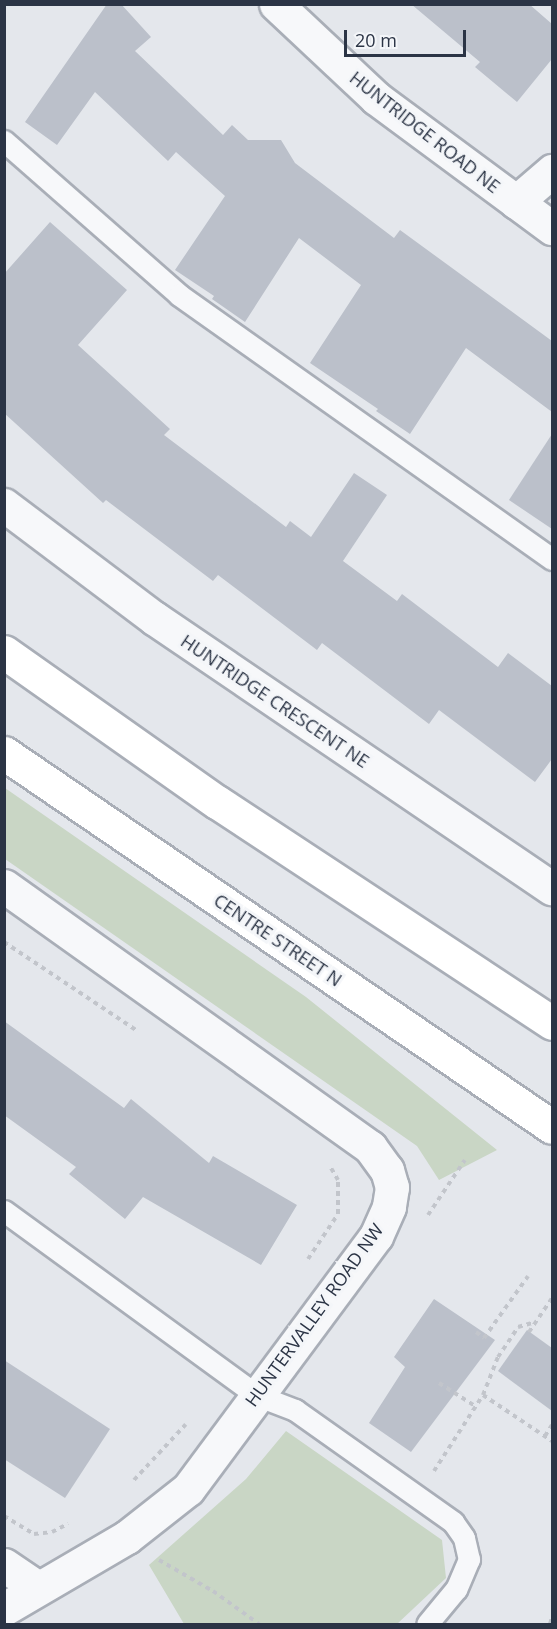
<!DOCTYPE html>
<html>
<head>
<meta charset="utf-8">
<style>
  body { margin:0 }
  #map { position:relative; width:557px; height:1629px; overflow:hidden; background:#e4e7ec; font-family:"Open Sans",sans-serif }
  div>[style] { position:absolute }
  [style*='--x'] { left:calc(var(--x)*1px); top:calc(var(--y)*1px); width:calc(var(--w)*1px); rotate:calc(var(--a)*1deg) }
  .green>* { inset:0; background:#c9d6c5 }
  .building>* { inset:0; background:#bbc0ca }
  .path>* { height:4px; margin-top:-2px; transform-origin:0; background:repeating-linear-gradient(90deg,#c2c5cb 0 4.5px,transparent 0 9px) }
  .roads { filter:drop-shadow(2px 0 #a9aeb7) drop-shadow(-2px 0 #a9aeb7) drop-shadow(0 2px #a9aeb7) drop-shadow(0 -2px #a9aeb7) }
  .lane>* { height:21px; margin:-10.5px; padding:0 10.5px; transform-origin:10.5px; border-radius:10.5px; background:#f7f8fa }
  .street>* { height:33px; margin:-16.5px; padding:0 16.5px; transform-origin:16.5px; border-radius:16.5px; background:#f7f8fa }
  .secondary>* { height:33px; margin:-16.5px; padding:0 16.5px; transform-origin:16.5px; border-radius:16.5px; background:#fff }
  span { translate:-50% -50%; white-space:nowrap; text-align:center; line-height:1.15; -webkit-text-stroke:6px #f4f6f9; paint-order:stroke }
  .street-label { font-size:18px; color:#2b3445 }
  .frame { position:absolute; inset:0; border:6px solid #2b3445; pointer-events:none }
  .scale { position:absolute; left:344px; top:30px; width:122px; height:27px; box-sizing:border-box; border:3px solid #2b3445; border-top:0; padding-left:8px; font-size:18px; line-height:21px; white-space:nowrap; color:#2b3445; -webkit-text-stroke:4px #f4f6f9; paint-order:stroke }
</style>
</head>
<body>
<div id="map">
  <div class="green">
    <div style="clip-path:polygon(5px 788px,306px 997px,497px 1150px,439px 1180px,417px 1146px,5px 859px)"></div>
    <div style="clip-path:polygon(286px 1431px,442px 1540px,446px 1578px,397px 1624px,184px 1624px,149px 1565px,246px 1479px)"></div>
  </div>
  <div class="building">
    <div style="clip-path:polygon(107px 4px,121px 4px,151px 37px,135px 51px,223px 135px,232px 125px,248px 140px,281px 140px,295px 163px,394px 238px,400px 230px,552px 341px,552px 412px,466px 348px,410px 434px,376px 411px,378px 409px,310px 363px,361px 285px,299px 238px,245px 322px,212px 299px,214px 296px,175px 270px,225px 196px,176px 152px,168px 161px,95px 92px,57px 145px,25px 122px)"></div>
    <div style="clip-path:polygon(411px 4px,529px 4px,552px 24px,552px 59px,517px 102px,475px 67px,480px 62px)"></div>
    <div style="clip-path:polygon(50px 222px,127px 290px,78px 345px,170px 429px,164px 435px,286px 527px,290px 521px,311px 537px,354px 473px,387px 495px,343px 561px,397px 601px,402px 594px,498px 667px,508px 653px,552px 686px,552px 759px,535px 782px,439px 710px,429px 724px,322px 643px,317px 650px,218px 575px,213px 581px,106px 500px,103px 503px,4px 413px,4px 274px)"></div>
    <div style="clip-path:polygon(552px 434px,552px 529px,509px 500px)"></div>
    <div style="clip-path:polygon(4px 1021px,124px 1108px,131px 1099px,209px 1163px,213px 1156px,297px 1205px,261px 1265px,143px 1197px,125px 1219px,69px 1174px,76px 1167px,4px 1115px)"></div>
    <div style="clip-path:polygon(434px 1299px,495px 1340px,411px 1452px,369px 1423px,405px 1367px,394px 1357px)"></div>
    <div style="clip-path:polygon(527px 1330px,552px 1348px,552px 1411px,498px 1371px)"></div>
    <div style="clip-path:polygon(4px 1360px,110px 1429px,65px 1498px,4px 1459px)"></div>
  </div>
  <div class="path">
    <div style="--x:4;--y:942;--w:159;--a:33.7"></div>
    <div style="--x:428;--y:1215;--w:66;--a:-56.1"></div>
    <div style="--x:308;--y:1259;--w:54;--a:-56.3"></div>
    <div style="--x:338;--y:1214;--w:34;--a:-90"></div>
    <div style="--x:338;--y:1180;--w:16;--a:-120"></div>
    <div style="--x:476;--y:1332;--w:10;--a:37"></div>
    <div style="--x:484;--y:1338;--w:76;--a:-54.6"></div>
    <div style="--x:529;--y:1332;--w:41;--a:-55.9"></div>
    <div style="--x:439;--y:1383;--w:43;--a:32.6"></div>
    <div style="--x:483;--y:1395;--w:83;--a:33.7"></div>
    <div style="--x:545;--y:1436;--w:13;--a:-58"></div>
    <div style="--x:434;--y:1471;--w:90;--a:-57.2"></div>
    <div style="--x:483;--y:1395;--w:41;--a:-68.5"></div>
    <div style="--x:498;--y:1357;--w:36;--a:-56"></div>
    <div style="--x:518;--y:1327;--w:19;--a:-16"></div>
    <div style="--x:134;--y:1480;--w:76;--a:-47.1"></div>
    <div style="--x:4;--y:1516;--w:35;--a:31"></div>
    <div style="--x:34;--y:1534;--w:18;--a:-6"></div>
    <div style="--x:52;--y:1532;--w:18;--a:-27"></div>
    <div style="--x:159;--y:1560;--w:62;--a:29.9"></div>
    <div style="--x:213;--y:1591;--w:57;--a:35.7"></div>
    <div style="--x:550;--y:1624;--w:7;--a:-74"></div>
  </div>
  <div class="roads">
    <div class="lane">
      <div style="--x:4;--y:141;--w:233;--a:41.3"></div>
      <div style="--x:179;--y:295;--w:457;--a:35.3"></div>
      <div style="--x:4;--y:1211;--w:312;--a:36.1"></div>
      <div style="--x:256;--y:1395;--w:42;--a:21"></div>
      <div style="--x:295;--y:1410;--w:194;--a:35.3"></div>
      <div style="--x:453;--y:1522;--w:19;--a:55"></div>
      <div style="--x:464;--y:1538;--w:22;--a:77"></div>
      <div style="--x:469;--y:1559;--w:33;--a:113"></div>
      <div style="--x:456;--y:1589;--w:45;--a:129.6"></div>
    </div>
    <div class="street">
      <div style="--x:276;--y:4;--w:137;--a:43.2"></div>
      <div style="--x:376;--y:98;--w:219;--a:36.5"></div>
      <div style="--x:516;--y:202;--w:48;--a:-40.7"></div>
      <div style="--x:4;--y:505;--w:188;--a:37"></div>
      <div style="--x:154;--y:618;--w:481;--a:34.2"></div>
      <div style="--x:4;--y:886;--w:450;--a:35.5"></div>
      <div style="--x:370;--y:1147;--w:29;--a:54"></div>
      <div style="--x:387;--y:1170;--w:18;--a:74"></div>
      <div style="--x:392;--y:1187;--w:20;--a:99"></div>
      <div style="--x:389;--y:1207;--w:32;--a:114"></div>
      <div style="--x:376;--y:1236;--w:315;--a:126.6"></div>
      <div style="--x:188;--y:1489;--w:78;--a:141.8"></div>
      <div style="--x:127;--y:1537;--w:143;--a:149.7"></div>
      <div style="--x:4;--y:1565;--w:41;--a:34.1"></div>
    </div>
    <div class="secondary">
      <div style="--x:4;--y:652;--w:261;--a:35.2"></div>
      <div style="--x:217;--y:802;--w:401;--a:33.4"></div>
      <div style="--x:4;--y:753;--w:663;--a:34.31"></div>
    </div>
  </div>
  <div class="street-label">
    <span style="left:425px;top:132px;rotate:38deg">HUNTRIDGE ROAD NE</span>
    <span style="left:275px;top:701px;rotate:34deg">HUNTRIDGE CRESCENT NE</span>
    <span style="left:278px;top:940px;rotate:34deg">CENTRE STREET N</span>
    <span style="left:314px;top:1315px;rotate:-54deg">HUNTERVALLEY ROAD NW</span>
  </div>
  <div class="frame"></div>
  <div class="scale">20 m</div>
</div>
</body>
</html>
